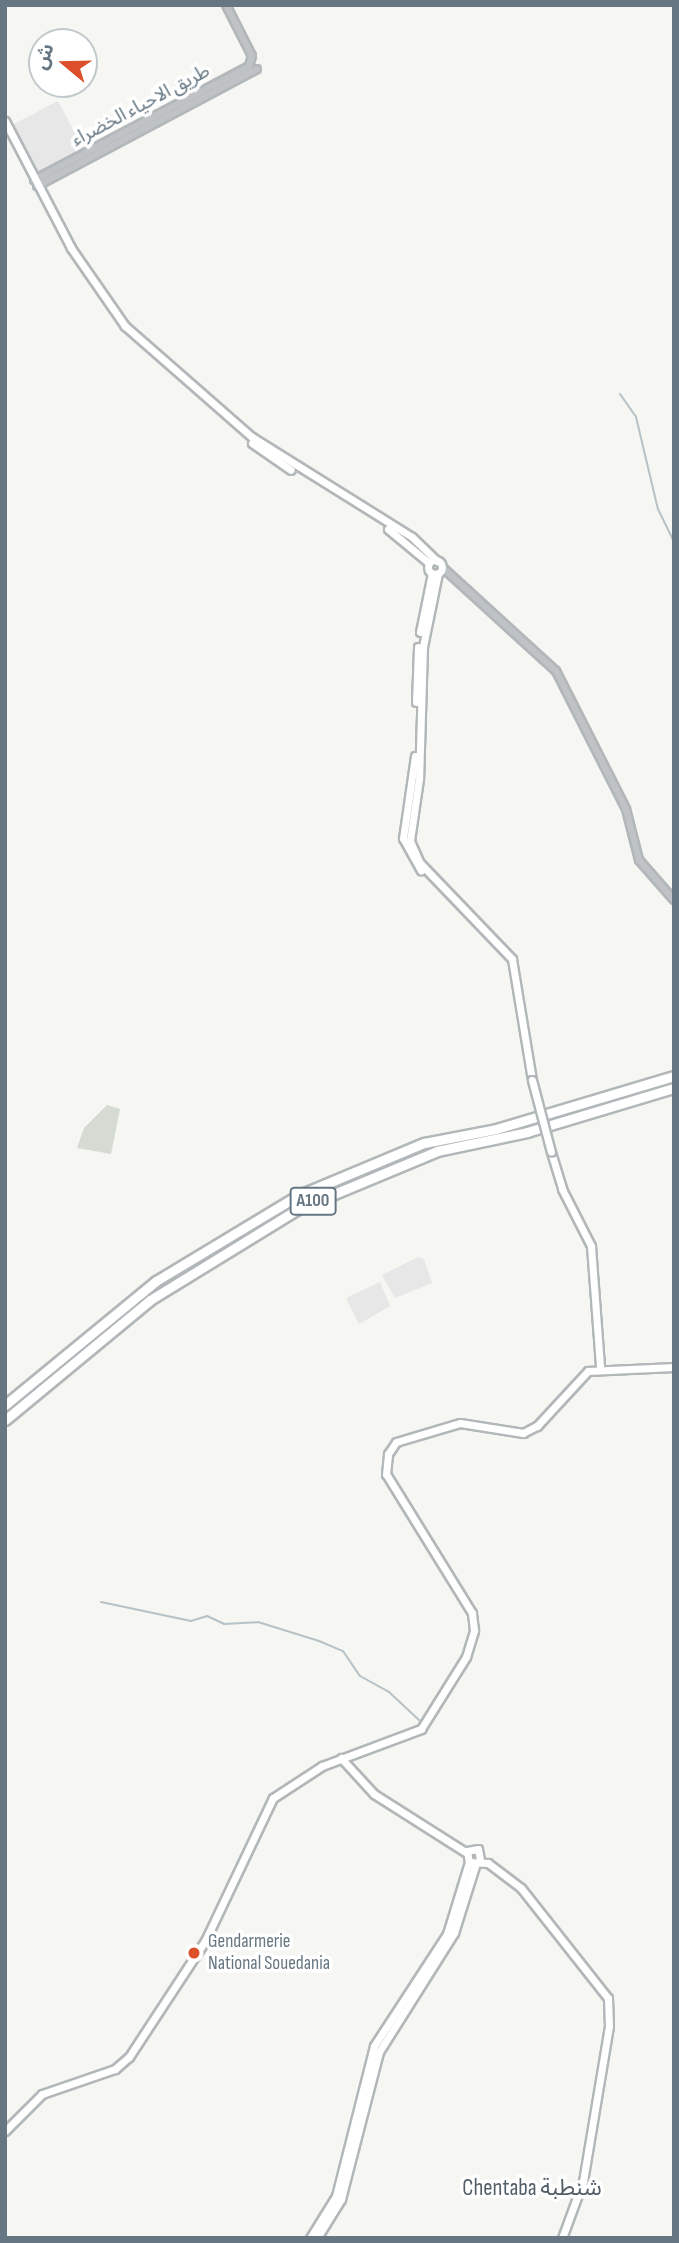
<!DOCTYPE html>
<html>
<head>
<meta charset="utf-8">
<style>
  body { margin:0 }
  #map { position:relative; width:679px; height:2243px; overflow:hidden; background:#f6f6f2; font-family:"Sofia Sans Condensed","Noto Sans Arabic",sans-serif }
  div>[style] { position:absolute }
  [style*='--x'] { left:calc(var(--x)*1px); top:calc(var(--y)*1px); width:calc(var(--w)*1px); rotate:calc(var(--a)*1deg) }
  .built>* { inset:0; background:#e6e7e6 }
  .green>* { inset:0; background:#d5dbd2 }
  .stream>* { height:2px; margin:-1px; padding:0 1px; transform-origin:1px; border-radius:1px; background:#b6c2c6 }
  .roads { filter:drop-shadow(2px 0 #b2b7ba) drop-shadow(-2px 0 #b2b7ba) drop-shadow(0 2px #b2b7ba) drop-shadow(0 -2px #b2b7ba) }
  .minor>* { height:6px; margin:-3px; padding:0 3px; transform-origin:3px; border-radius:3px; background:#bfc3c6 }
  .major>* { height:7px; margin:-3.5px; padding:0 3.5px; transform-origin:3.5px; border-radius:3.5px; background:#fff }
  .major>.ring { margin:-3.5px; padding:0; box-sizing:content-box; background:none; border:7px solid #fff; border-radius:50% }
  .highway>* { height:9px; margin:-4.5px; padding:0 4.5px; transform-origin:4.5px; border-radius:4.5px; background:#fff }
  .bridges { filter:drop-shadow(2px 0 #b2b7ba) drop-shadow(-2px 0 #b2b7ba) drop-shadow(0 2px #b2b7ba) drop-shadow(0 -2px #b2b7ba) }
  .major-bridge>* { height:7px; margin:-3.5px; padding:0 3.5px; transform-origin:3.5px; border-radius:3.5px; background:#fff }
  .dots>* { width:19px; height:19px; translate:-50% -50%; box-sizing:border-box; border:4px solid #fff; border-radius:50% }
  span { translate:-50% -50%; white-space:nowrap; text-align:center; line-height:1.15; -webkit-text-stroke:7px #fff; paint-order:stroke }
  .shield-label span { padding:2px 5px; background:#fff; border:2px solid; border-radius:5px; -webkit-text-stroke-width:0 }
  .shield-label { font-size:18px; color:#667783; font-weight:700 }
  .street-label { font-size:19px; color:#667783 }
  .poi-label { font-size:19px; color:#667783 }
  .left { translate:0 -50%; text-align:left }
  .quarter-label { font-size:23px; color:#535f68 }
  .frame { position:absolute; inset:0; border:7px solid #667783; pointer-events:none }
  .north { position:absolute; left:28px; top:28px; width:70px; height:70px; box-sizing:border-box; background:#fff; border:2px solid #c2c9cd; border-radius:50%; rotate:289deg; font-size:19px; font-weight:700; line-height:28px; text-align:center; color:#667783 }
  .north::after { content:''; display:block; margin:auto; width:24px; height:32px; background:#dd4f2b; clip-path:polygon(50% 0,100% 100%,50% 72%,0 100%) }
</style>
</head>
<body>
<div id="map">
  <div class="built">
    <div style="clip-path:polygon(58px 101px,83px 148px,37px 172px,12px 125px)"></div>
    <div style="clip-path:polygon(418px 1257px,424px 1259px,432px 1283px,395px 1298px,382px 1275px)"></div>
    <div style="clip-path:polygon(380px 1282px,390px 1306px,359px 1324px,346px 1298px)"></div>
  </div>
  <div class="green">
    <div style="clip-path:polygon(107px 1105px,120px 1109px,111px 1154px,77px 1148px,84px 1128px)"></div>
  </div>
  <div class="stream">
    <div style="--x:620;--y:394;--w:28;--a:55"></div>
    <div style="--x:636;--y:417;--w:95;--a:76.6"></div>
    <div style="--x:658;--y:509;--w:37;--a:64"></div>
    <div style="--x:101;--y:1602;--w:92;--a:11.9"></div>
    <div style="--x:191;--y:1621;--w:17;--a:-17"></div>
    <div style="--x:207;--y:1616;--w:19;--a:25"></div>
    <div style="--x:224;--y:1624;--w:34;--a:-3"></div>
    <div style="--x:258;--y:1622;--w:64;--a:17.3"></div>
    <div style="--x:319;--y:1641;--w:26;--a:23"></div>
    <div style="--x:343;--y:1651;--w:30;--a:56"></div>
    <div style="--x:360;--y:1676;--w:33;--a:29"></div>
    <div style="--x:389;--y:1692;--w:41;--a:43"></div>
  </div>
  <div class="roads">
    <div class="minor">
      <div style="--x:34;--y:180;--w:243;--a:-27.9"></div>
      <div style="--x:249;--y:66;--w:10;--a:-73"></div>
      <div style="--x:252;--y:56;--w:57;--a:-117"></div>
      <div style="--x:37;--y:186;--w:249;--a:-28"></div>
      <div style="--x:442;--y:567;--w:154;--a:42.4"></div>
      <div style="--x:556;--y:671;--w:155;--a:63.1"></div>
      <div style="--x:626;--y:809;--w:53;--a:75.7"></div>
      <div style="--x:639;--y:860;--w:53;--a:48.8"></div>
    </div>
    <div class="major">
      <div style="--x:5;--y:121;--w:143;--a:62.5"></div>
      <div style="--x:71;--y:248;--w:95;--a:55.3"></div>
      <div style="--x:125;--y:326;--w:169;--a:41.2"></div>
      <div style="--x:252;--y:437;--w:189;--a:32"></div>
      <div style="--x:412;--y:537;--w:35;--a:44"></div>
      <div style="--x:252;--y:443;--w:47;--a:34.7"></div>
      <div style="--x:388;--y:529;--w:53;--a:39.7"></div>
      <div class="ring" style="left:428px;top:560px;width:7px;height:7px"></div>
      <div style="--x:438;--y:573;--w:76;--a:101.5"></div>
      <div style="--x:423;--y:647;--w:132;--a:91.7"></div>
      <div style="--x:419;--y:779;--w:63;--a:98.3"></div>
      <div style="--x:410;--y:841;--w:24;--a:66"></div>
      <div style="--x:420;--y:863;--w:133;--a:46.2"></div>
      <div style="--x:512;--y:959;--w:123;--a:80.6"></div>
      <div style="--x:420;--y:632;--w:60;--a:-78.5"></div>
      <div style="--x:416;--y:702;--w:55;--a:-87.9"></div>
      <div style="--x:415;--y:756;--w:83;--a:98.3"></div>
      <div style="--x:403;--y:838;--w:37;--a:61"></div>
      <div style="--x:551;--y:1152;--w:39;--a:73"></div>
      <div style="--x:562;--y:1189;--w:64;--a:63"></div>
      <div style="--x:591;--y:1246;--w:121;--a:85.7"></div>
      <div style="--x:341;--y:1758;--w:49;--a:47.5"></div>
      <div style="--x:374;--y:1794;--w:110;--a:32.4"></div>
      <div style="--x:480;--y:1860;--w:11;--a:-100"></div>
      <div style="--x:478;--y:1849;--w:11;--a:170"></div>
      <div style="--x:467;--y:1851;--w:11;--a:80"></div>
      <div style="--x:469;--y:1862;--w:19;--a:3"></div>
      <div style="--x:488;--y:1863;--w:41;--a:37.1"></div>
      <div style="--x:521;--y:1888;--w:140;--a:51.7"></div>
      <div style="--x:608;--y:1998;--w:28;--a:88"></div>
      <div style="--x:609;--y:2026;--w:157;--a:99.5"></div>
      <div style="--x:583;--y:2181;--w:61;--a:110.2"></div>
      <div style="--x:5;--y:2131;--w:52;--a:-45"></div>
      <div style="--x:42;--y:2094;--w:77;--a:-18.9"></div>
      <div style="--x:115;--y:2069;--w:18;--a:-41"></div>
      <div style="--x:129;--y:2057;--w:139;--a:-56.8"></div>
      <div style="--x:205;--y:1941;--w:158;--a:-64.6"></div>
      <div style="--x:273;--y:1798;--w:59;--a:-33.1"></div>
      <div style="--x:322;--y:1766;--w:106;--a:-20.5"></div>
      <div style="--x:421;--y:1729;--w:85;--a:-58"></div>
      <div style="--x:466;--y:1657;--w:28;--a:-73"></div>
      <div style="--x:474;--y:1630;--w:17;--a:-97"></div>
      <div style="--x:472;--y:1613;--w:163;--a:-121.7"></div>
      <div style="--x:386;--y:1474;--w:20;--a:-84"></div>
      <div style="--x:388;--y:1454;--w:14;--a:-56"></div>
      <div style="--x:396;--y:1442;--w:67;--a:-16.5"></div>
      <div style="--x:460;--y:1423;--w:64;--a:9"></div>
      <div style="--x:523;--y:1433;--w:16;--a:-27"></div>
      <div style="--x:537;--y:1426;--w:75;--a:-47.2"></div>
      <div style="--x:588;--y:1371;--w:86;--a:-2.7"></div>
      <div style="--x:310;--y:2238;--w:49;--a:-58.2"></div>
      <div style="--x:336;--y:2196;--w:155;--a:-75.8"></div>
      <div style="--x:374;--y:2046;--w:134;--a:-56.9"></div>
      <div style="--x:447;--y:1934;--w:75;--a:-73"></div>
      <div style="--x:317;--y:2238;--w:46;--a:-58.4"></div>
      <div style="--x:341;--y:2199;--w:152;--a:-75.5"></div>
      <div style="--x:379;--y:2052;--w:141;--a:-57.8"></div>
      <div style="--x:454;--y:1933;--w:73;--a:-72.6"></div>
    </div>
    <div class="highway">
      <div style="--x:5;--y:1405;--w:195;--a:-39.4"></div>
      <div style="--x:156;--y:1281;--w:165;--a:-31.1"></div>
      <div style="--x:297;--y:1196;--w:138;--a:-22.7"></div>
      <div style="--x:424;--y:1143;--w:73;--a:-11"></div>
      <div style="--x:496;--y:1129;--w:186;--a:-16.6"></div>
      <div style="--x:5;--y:1420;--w:188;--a:-39.6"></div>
      <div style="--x:150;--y:1300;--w:174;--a:-31.6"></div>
      <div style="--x:298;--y:1209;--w:151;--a:-22.6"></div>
      <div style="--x:437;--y:1151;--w:92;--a:-11.9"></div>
      <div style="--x:527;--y:1132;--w:153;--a:-16.7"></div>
    </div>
  </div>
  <div class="bridges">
    <div class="major-bridge">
      <div style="--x:532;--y:1080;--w:74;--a:75.2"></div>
    </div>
  </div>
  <div class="dots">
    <div style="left:194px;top:1953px;background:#dd4f2b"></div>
  </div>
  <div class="shield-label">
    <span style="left:313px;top:1201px">A100</span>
  </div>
  <div class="street-label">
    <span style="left:141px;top:106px;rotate:-28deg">طريق الاحياء الخضراء</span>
  </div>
  <div class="poi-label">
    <span class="left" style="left:208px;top:1953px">Gendarmerie<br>National Souedania</span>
  </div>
  <div class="quarter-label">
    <span style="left:532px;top:2188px">Chentaba شنطبة</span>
  </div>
  <div class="frame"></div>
  <div class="north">ش</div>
</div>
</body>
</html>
